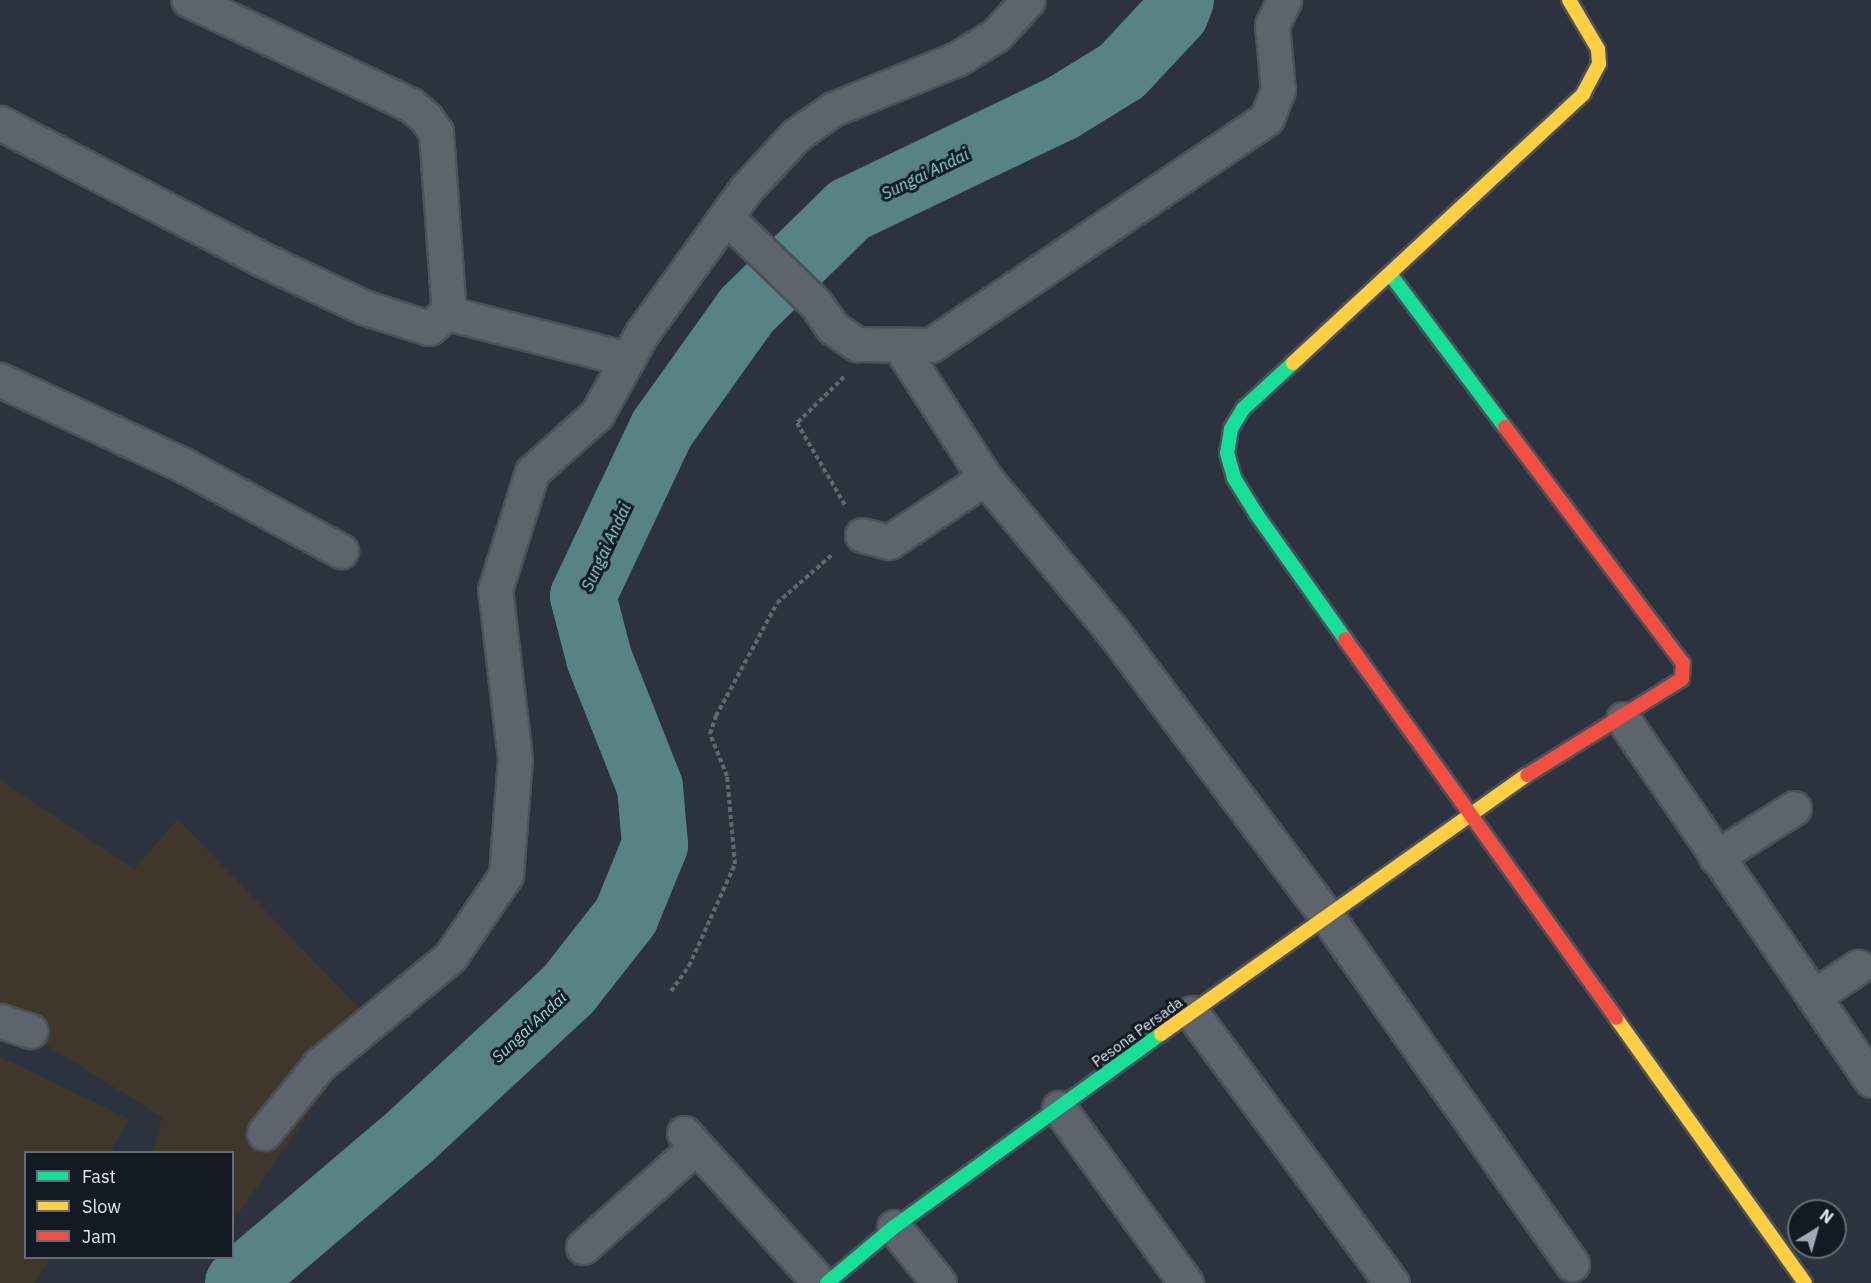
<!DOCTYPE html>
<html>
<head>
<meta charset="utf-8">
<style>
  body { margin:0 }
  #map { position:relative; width:1871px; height:1283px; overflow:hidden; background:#2c333f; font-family:"IBM Plex Sans",sans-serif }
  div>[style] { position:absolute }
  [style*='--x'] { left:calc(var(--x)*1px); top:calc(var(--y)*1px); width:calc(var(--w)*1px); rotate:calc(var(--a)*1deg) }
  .education>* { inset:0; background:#3f372b }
  .river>* { height:66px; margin:-33px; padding:0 33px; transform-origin:33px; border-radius:33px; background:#578387 }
  .path>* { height:4px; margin-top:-2px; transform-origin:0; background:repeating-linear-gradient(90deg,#626870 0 4.5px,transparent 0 7.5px) }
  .roads { filter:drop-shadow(2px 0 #4a515b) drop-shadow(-2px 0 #4a515b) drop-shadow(0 2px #4a515b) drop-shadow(0 -2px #4a515b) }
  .street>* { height:33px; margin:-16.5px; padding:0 16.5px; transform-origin:16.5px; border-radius:16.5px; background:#5d646c }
  .fast>* { height:14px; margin:-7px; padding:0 7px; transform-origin:7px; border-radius:7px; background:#16e098 }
  .slow>* { height:14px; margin:-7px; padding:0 7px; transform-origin:7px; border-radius:7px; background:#ffcf43 }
  .jam>* { height:14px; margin:-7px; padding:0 7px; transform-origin:7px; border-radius:7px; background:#f24e42 }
  span { translate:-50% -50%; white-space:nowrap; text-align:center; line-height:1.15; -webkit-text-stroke:6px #141a23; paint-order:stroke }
  .street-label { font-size:15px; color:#dfe8f5 }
  .water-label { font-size:16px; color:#8adee3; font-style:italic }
  .legend { position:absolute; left:24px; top:1151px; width:210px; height:108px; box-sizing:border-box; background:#141a23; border:2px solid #656c77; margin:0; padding:8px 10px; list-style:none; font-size:18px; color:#dfe8f5 }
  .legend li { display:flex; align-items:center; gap:12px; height:30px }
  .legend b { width:30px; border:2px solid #656c77 }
  .north { position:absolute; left:1787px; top:1199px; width:60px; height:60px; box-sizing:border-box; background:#141a23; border:2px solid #656c77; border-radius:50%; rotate:37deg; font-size:16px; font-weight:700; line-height:24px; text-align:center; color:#dfe8f5 }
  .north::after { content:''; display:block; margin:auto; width:21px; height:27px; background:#a0a9b5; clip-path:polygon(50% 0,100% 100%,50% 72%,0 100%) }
</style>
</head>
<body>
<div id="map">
  <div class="education">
    <div style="clip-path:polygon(0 780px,134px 869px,178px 819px,373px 1023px,233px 1221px,232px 1152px,153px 1152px,162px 1117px,0 1016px)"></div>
    <div style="clip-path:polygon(0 1057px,130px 1119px,110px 1152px,26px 1152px,26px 1258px,50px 1258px,35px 1283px,0 1283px)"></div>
  </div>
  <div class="river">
    <div style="--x:238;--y:1283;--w:231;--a:-40.4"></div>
    <div style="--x:414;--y:1133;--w:210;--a:-42.9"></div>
    <div style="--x:568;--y:990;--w:94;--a:-51.9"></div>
    <div style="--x:626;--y:916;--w:77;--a:-67.8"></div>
    <div style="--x:655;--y:845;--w:58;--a:-94.9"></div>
    <div style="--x:650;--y:787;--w:139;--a:-111.6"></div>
    <div style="--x:599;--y:658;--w:64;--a:-104.5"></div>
    <div style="--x:583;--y:596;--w:185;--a:-64.7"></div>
    <div style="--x:662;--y:429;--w:146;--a:-54.5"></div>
    <div style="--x:747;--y:310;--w:143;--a:-44.4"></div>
    <div style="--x:849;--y:210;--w:236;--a:-25.6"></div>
    <div style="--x:1062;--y:108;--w:70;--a:-31.7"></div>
    <div style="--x:1122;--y:71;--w:79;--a:-47"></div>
    <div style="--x:1176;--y:13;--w:14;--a:-69"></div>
  </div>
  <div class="path">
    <div style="--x:844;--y:377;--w:66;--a:135.6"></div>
    <div style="--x:797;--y:423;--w:97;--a:59.7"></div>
    <div style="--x:671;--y:991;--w:31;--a:-54"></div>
    <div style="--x:689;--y:966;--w:112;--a:-65.7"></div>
    <div style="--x:735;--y:864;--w:88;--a:-95.2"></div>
    <div style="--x:727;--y:776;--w:45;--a:-112"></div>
    <div style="--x:710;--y:734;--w:19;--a:-72"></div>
    <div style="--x:716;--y:716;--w:128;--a:-61.6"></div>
    <div style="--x:777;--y:603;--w:74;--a:-41.2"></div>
  </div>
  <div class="roads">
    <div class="street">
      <div style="--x:0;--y:123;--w:292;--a:27.5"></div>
      <div style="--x:259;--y:258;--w:115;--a:25.2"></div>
      <div style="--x:363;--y:307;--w:69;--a:17.7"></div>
      <div style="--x:429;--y:328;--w:23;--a:-40"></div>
      <div style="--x:447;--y:313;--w:13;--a:-86"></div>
      <div style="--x:448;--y:300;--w:168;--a:-94.1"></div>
      <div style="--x:436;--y:132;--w:17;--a:-126"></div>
      <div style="--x:426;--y:118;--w:20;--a:-139"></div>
      <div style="--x:411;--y:105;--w:246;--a:-154.7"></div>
      <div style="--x:727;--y:218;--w:124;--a:44"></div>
      <div style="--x:816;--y:304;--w:29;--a:55"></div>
      <div style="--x:833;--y:328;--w:29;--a:34"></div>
      <div style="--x:857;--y:344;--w:74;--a:0.8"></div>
      <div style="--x:931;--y:345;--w:405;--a:-34"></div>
      <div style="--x:1267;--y:118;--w:30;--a:-69"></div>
      <div style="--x:1278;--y:90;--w:65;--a:-95.3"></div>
      <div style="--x:1272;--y:25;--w:28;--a:-64"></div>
      <div style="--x:447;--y:313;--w:186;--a:14.3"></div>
      <div style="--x:901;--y:348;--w:155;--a:57.1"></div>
      <div style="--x:985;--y:478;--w:197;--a:50.2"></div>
      <div style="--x:1111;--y:629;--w:358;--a:53.1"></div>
      <div style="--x:1326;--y:915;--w:427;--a:54.8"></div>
      <div style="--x:0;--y:380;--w:202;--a:24.9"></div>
      <div style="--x:183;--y:465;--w:180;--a:28.6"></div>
      <div style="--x:862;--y:535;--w:28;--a:15"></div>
      <div style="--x:889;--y:542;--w:115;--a:-33.7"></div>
      <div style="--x:1623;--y:719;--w:438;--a:55.5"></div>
      <div style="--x:1716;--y:857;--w:92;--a:-32.1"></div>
      <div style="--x:1814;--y:996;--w:53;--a:-33.4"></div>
      <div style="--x:1192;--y:1013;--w:336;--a:53.5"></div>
      <div style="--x:0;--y:1021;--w:32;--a:18"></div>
      <div style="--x:1059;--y:1108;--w:216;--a:54"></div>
      <div style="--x:264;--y:1133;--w:87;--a:-51"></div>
      <div style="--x:319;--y:1065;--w:170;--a:-39.5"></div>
      <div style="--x:450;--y:957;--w:99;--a:-55.7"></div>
      <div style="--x:506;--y:875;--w:116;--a:-85.6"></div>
      <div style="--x:515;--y:759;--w:170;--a:-96.7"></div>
      <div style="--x:495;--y:590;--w:124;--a:-72.6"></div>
      <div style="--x:532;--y:472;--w:87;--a:-41.7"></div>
      <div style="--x:597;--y:414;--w:93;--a:-60.9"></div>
      <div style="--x:642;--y:333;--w:178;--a:-54.2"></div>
      <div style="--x:746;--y:189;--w:74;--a:-47.2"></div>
      <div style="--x:796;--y:135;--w:45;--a:-35.1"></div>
      <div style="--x:833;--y:109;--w:134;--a:-22"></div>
      <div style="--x:957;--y:59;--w:46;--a:-31.6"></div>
      <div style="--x:996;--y:35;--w:47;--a:-47.6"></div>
      <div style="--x:684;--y:1133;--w:202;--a:47.8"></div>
      <div style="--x:894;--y:1227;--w:72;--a:51.2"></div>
      <div style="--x:583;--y:1247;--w:151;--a:-41.5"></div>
    </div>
    <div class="fast">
      <div style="--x:1390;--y:274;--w:191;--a:53.1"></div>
      <div style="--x:1293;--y:363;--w:68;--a:137.4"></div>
      <div style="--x:1243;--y:409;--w:23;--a:121"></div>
      <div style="--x:1231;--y:429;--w:24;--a:99"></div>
      <div style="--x:1227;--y:453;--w:26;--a:74"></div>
      <div style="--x:1234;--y:478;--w:44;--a:58.1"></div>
      <div style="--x:1257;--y:515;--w:152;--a:54.6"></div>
      <div style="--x:827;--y:1283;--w:87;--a:-39.9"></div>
      <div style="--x:894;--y:1227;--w:329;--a:-35.9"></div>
    </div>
    <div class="slow">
      <div style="--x:1293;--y:363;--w:396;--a:-42.8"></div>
      <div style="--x:1583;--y:94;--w:34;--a:-62"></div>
      <div style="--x:1599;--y:64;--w:15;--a:-94"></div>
      <div style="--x:1598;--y:49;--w:57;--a:-120.6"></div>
      <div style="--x:1616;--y:1018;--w:325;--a:54.5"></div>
      <div style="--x:1161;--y:1034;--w:448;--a:-35.3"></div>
    </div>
    <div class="jam">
      <div style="--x:1505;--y:427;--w:296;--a:53"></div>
      <div style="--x:1683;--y:663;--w:16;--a:94"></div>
      <div style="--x:1682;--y:679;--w:182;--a:148.2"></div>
      <div style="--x:1345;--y:639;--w:466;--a:54.4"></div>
    </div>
  </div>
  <div class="street-label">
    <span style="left:1137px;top:1032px;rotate:-36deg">Pesona Persada</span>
  </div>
  <div class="water-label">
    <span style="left:925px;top:174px;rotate:-26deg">Sungai Andai</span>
    <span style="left:606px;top:547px;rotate:-65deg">Sungai Andai</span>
    <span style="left:529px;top:1027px;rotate:-43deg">Sungai Andai</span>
  </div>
  <ul class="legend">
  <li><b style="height:8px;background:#16e098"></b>Fast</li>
  <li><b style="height:8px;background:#ffcf43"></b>Slow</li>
  <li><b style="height:8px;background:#f24e42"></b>Jam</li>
  </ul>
  <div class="north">N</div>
</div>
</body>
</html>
